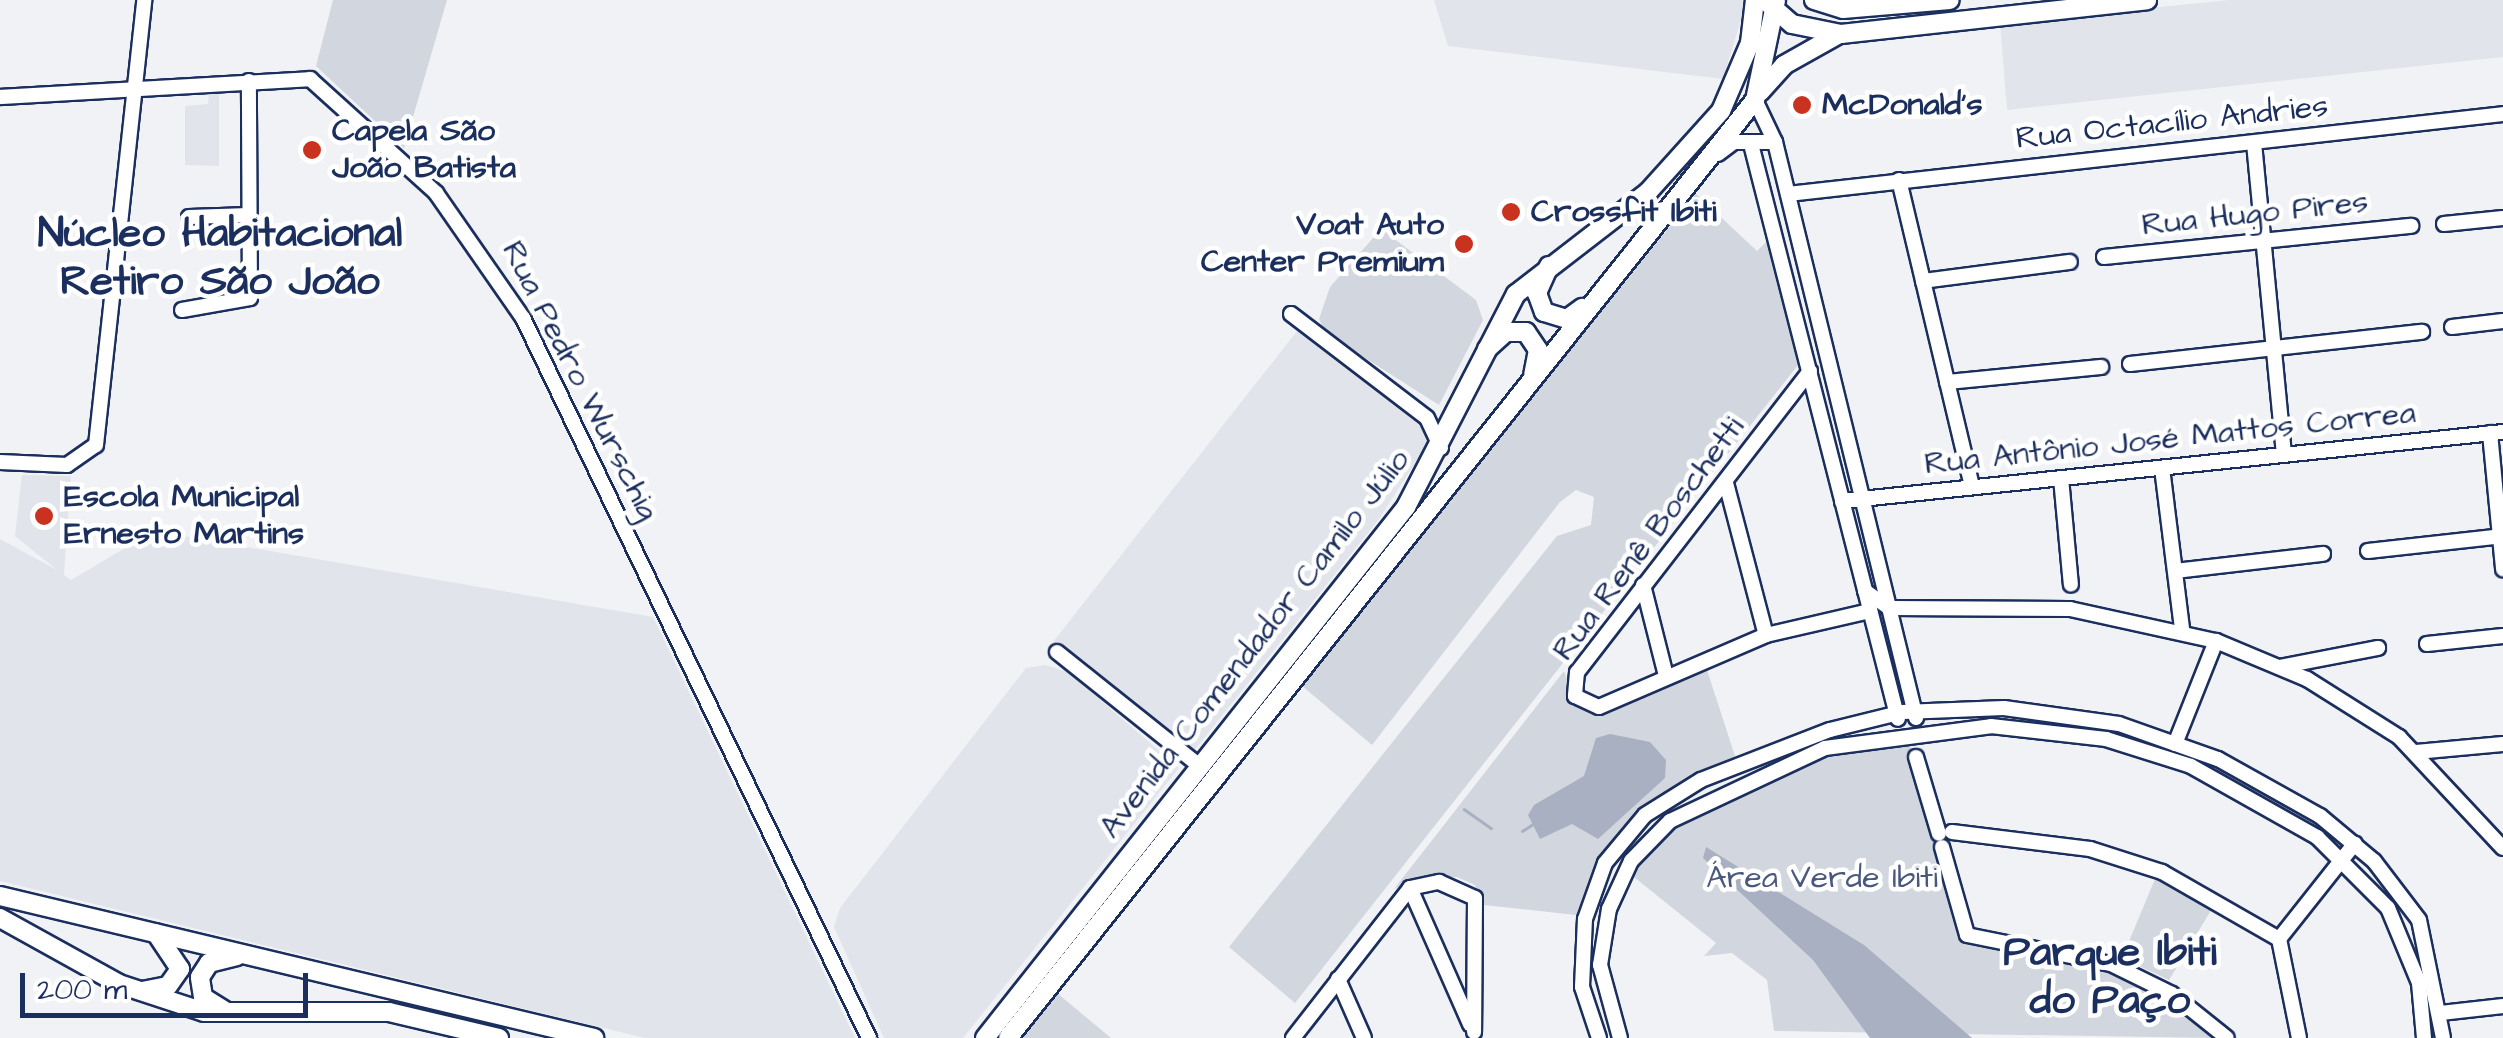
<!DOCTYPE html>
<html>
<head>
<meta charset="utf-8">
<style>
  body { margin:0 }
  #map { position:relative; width:2503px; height:1038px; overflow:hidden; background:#f1f2f5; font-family:"Architects Daughter",sans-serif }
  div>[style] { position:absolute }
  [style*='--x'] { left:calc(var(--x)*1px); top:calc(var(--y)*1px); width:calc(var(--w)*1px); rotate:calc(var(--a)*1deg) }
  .built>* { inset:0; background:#e1e4ea }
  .green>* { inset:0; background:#d2d6df }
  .water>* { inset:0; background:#a8b0c2 }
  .stream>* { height:2.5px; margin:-1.25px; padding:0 1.25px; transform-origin:1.25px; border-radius:1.25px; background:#a8b0c2 }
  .roads { filter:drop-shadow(2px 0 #1b2f5e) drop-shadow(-2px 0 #1b2f5e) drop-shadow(0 2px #1b2f5e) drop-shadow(0 -2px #1b2f5e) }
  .minor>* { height:14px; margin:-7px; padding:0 7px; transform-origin:7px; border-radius:7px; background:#fff }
  .major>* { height:18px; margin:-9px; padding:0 9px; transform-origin:9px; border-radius:9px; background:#fff }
  .dots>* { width:28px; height:28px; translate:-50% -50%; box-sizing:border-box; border:5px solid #fff; border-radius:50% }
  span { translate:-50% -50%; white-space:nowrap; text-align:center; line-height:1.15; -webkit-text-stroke:9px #fff; paint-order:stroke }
  .poi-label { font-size:32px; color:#1b2f5e; font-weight:700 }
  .left { translate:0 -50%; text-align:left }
  .right { translate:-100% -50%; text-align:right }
  .street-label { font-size:32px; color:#1b2f5e }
  .park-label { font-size:32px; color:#49597e }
  .district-label { font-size:42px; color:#1b2f5e; font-weight:700 }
  .scale { position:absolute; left:20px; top:973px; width:288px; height:45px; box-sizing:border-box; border:5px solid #1b2f5e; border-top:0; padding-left:12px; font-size:30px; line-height:35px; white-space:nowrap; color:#1b2f5e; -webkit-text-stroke:8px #fff; paint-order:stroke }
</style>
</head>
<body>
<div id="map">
  <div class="built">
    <div style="clip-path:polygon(1434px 0,1746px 0,1746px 3px,1723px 79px,1448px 46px)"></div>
    <div style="clip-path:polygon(2230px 0,2503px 0,2503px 57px,2007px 110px,2000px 23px)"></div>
    <div style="clip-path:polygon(219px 91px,219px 166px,185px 165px,185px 106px,208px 104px,209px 92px)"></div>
    <div style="clip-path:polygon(1297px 331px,1423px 428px,1428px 443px,1379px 519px,1193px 752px,1053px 642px)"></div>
    <div style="clip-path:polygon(22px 475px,71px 476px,64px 575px,71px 580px,154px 531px,653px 617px,855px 1038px,645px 1038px,0 881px,0 539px,57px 570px,15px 536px)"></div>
    <div style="clip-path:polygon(1045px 665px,1068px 672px,1179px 768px,963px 1038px,884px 1038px,834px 927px,840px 908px,1026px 668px)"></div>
  </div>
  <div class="green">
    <div style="clip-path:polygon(333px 0,447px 0,404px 148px,316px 66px)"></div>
    <div style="clip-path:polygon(1696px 194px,1757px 251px,1768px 240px,1798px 365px,1295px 1003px,1229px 947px,1557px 536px,1591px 525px,1594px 497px,1576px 490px,1560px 502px,1372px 745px,1301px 685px)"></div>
    <div style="clip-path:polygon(1381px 229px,1476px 300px,1483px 320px,1439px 405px,1326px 333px,1319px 319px,1330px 287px)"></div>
    <div style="clip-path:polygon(1706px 667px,1735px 756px,1650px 800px,1605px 848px,1576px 915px,1484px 905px,1475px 885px,1457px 877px,1413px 878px,1394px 889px,1564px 671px,1576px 705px,1599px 712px)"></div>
    <div style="clip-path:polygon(1908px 738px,1960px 940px,2091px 965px,2154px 993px,2215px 1038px,1774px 1031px,1767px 980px,1732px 953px,1704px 956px,1716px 943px,1629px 873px,1667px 828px,1806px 762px)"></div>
    <div style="clip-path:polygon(2155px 879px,2213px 907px,2169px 980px,2122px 958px)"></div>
    <div style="clip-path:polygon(1057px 993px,1111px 1038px,1022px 1038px)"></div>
  </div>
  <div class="water">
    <div style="clip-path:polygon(1610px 734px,1650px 742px,1666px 760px,1665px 778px,1598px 839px,1572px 824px,1540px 839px,1528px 815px,1534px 805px,1584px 776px,1596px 738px)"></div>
    <div style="clip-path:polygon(1706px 847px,1864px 945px,1972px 1038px,1870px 1038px,1813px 960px,1703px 858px)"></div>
  </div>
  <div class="stream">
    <div style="--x:1464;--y:809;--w:33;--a:35"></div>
    <div style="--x:1522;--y:831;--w:13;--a:-32"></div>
  </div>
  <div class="roads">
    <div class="minor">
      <div style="--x:0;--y:97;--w:311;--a:-3.3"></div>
      <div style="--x:310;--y:79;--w:170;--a:42.1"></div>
      <div style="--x:436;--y:193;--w:152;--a:55.2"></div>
      <div style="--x:523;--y:318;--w:799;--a:64.33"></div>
      <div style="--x:1755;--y:100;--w:47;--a:64.5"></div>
      <div style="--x:1775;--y:142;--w:593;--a:76.24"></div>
      <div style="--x:2254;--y:143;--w:313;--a:84.5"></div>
      <div style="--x:1752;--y:148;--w:589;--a:75.66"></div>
      <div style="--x:1718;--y:154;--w:20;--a:-37"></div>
      <div style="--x:1734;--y:142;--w:41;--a:0"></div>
      <div style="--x:1899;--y:180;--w:315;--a:76.6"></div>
      <div style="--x:1788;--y:194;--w:719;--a:-6.38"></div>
      <div style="--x:189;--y:217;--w:60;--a:-1.9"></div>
      <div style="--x:2444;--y:224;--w:59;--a:-5.8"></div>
      <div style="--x:2104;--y:257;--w:309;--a:-5.8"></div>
      <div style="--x:1923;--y:281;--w:148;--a:-7.4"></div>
      <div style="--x:182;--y:310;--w:69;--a:-10"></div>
      <div style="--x:250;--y:298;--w:217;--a:-90.3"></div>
      <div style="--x:1291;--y:314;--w:171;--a:37.4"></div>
      <div style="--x:1427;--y:418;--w:33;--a:65"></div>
      <div style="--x:2452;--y:327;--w:51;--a:-6.7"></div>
      <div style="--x:2130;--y:364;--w:294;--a:-6.3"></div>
      <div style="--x:1810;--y:371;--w:381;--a:127.7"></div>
      <div style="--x:1577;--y:672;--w:24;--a:95"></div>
      <div style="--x:1575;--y:696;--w:26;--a:25"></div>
      <div style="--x:1599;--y:707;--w:182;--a:-23.3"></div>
      <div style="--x:1766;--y:635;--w:107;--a:-13"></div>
      <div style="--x:1947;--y:382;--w:155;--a:-5.6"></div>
      <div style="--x:2490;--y:433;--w:137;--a:84.5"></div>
      <div style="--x:0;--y:462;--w:67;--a:2.6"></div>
      <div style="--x:67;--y:465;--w:35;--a:-35"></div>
      <div style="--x:96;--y:445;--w:448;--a:-83.8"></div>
      <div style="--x:2162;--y:468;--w:162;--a:82.9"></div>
      <div style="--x:2061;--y:478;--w:107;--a:84.7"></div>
      <div style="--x:1726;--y:483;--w:157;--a:75.3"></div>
      <div style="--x:1842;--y:501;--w:665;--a:-5.96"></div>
      <div style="--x:2368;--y:551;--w:136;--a:-6.3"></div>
      <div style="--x:2175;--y:571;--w:149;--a:-6.6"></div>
      <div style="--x:1643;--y:585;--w:94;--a:75.8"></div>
      <div style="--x:1865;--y:591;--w:29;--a:35"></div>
      <div style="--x:1889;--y:608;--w:181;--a:0.3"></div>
      <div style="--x:2070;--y:609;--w:149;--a:12.4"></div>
      <div style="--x:2216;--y:641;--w:99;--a:22.7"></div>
      <div style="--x:2307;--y:679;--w:109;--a:32.2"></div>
      <div style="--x:2399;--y:737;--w:152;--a:46.9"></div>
      <div style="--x:2427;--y:644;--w:76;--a:-6"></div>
      <div style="--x:1057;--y:652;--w:184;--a:38.6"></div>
      <div style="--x:2279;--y:667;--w:101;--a:-10.9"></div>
      <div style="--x:2175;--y:744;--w:111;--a:-68.3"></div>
      <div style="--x:2416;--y:752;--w:87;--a:-5.3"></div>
      <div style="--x:1916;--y:757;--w:80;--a:73.4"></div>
      <div style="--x:1952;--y:832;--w:139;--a:7"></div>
      <div style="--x:2090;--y:849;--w:76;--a:17.7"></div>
      <div style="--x:2162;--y:872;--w:135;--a:29.8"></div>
      <div style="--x:1942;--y:847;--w:91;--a:74.1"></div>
      <div style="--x:1967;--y:935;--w:147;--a:11.4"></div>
      <div style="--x:2111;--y:964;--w:68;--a:26.2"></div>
      <div style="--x:2172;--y:994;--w:70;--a:38.7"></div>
      <div style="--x:1410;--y:888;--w:30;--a:-12"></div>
      <div style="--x:1439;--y:882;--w:39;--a:24"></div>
      <div style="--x:1475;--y:898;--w:134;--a:90.4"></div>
      <div style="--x:1410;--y:888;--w:149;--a:66.2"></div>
      <div style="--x:1338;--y:979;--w:64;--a:66.2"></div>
      <div style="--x:2441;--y:1013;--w:62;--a:-6.4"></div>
      <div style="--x:1293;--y:1038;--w:190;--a:-52"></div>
      <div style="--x:1599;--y:1038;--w:54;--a:-108.4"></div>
      <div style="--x:1582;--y:987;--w:68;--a:-87.5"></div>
      <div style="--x:1585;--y:919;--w:59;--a:-70.3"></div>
      <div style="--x:1605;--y:863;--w:62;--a:-50.2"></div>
      <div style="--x:1645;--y:815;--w:66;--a:-32"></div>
      <div style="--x:1701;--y:780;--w:138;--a:-21.2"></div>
      <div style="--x:1830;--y:730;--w:75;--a:-13.9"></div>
      <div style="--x:1903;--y:712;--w:101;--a:-2.3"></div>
      <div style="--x:2004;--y:708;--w:116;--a:7.9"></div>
      <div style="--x:2119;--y:724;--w:105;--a:19.5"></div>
      <div style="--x:2218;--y:759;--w:117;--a:29.2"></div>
      <div style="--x:2320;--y:816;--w:70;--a:39.8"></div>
      <div style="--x:2374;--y:861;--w:74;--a:52.7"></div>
      <div style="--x:2419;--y:920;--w:120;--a:78.5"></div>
      <div style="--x:1620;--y:1038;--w:76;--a:-105.3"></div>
      <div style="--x:1600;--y:965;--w:57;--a:-80.9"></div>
      <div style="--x:1609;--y:909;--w:53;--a:-65.4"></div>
      <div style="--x:1631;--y:861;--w:56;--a:-45.7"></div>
      <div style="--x:1670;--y:821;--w:171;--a:-25.2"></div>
      <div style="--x:1825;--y:748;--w:167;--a:-7.5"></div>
      <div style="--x:1991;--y:726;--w:116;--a:6.4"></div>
      <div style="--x:2106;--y:739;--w:89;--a:17.6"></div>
      <div style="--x:2191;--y:766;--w:145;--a:29.4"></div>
      <div style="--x:2317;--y:837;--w:100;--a:45"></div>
      <div style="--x:2388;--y:908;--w:81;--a:67.5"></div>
      <div style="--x:2419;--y:983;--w:55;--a:84.8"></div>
      <div style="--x:2299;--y:1038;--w:101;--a:-101.4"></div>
      <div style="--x:2279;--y:939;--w:122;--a:-51.6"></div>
    </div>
    <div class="major">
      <div style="--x:1814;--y:0;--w:30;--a:17"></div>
      <div style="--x:1843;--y:9;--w:107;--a:-4.8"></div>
      <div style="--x:1769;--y:4;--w:30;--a:41"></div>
      <div style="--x:1792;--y:24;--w:50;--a:11.5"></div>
      <div style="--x:1841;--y:34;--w:308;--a:-6.3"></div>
      <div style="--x:1760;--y:92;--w:36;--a:-48"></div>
      <div style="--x:1784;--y:65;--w:63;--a:-29.4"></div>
      <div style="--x:1549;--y:266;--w:30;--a:114"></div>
      <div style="--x:1537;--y:293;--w:20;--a:70"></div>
      <div style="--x:1544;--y:312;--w:24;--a:17"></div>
      <div style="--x:1567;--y:319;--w:19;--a:-36"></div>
      <div style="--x:1487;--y:349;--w:25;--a:-42"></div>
      <div style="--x:1506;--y:332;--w:20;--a:0"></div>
      <div style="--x:1526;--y:332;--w:22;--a:56"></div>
      <div style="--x:1538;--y:350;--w:25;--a:101"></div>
      <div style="--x:0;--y:896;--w:611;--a:13.44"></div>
      <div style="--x:0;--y:918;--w:136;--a:29"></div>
      <div style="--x:119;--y:984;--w:89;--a:18.2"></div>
      <div style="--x:204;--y:1012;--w:185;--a:0"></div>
      <div style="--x:389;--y:1012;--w:113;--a:13.3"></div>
      <div style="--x:142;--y:991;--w:26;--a:-11"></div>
      <div style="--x:168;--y:986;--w:21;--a:-55"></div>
      <div style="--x:180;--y:969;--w:43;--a:-123.7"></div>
      <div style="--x:225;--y:1011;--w:26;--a:-148"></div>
      <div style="--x:203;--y:997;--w:20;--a:-99"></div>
      <div style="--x:200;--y:977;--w:17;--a:-57"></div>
      <div style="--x:209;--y:963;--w:29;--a:-14"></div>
      <div style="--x:985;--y:1038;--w:678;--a:-51.59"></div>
      <div style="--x:1406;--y:507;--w:240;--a:-62.7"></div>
      <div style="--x:1516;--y:294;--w:167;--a:-37.7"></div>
      <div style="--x:1648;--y:192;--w:109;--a:-48"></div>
      <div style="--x:1721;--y:111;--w:74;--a:-66.9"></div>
      <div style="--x:1750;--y:43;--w:43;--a:-83.4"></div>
      <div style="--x:1008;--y:1038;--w:1199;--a:-51.47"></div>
      <div style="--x:1755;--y:100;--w:102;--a:-78.1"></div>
    </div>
  </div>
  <div class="dots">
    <div style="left:1802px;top:105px;background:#c8321e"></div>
    <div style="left:312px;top:150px;background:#c8321e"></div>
    <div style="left:1511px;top:212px;background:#c8321e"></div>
    <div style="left:1464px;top:244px;background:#c8321e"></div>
    <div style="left:44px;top:516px;background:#c8321e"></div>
  </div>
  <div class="poi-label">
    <span class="left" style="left:1822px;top:105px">McDonald's</span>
    <span class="left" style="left:332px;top:150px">Capela São<br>João Batista</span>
    <span class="left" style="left:1531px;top:212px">Crossfit Ibiti</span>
    <span class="right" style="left:1444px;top:244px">Voat Auto<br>Center Premium</span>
    <span class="left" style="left:64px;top:516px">Escola Municipal<br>Ernesto Martins</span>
  </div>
  <div class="street-label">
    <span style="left:2172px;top:123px;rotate:-6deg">Rua Octacílio Andries</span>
    <span style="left:2255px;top:214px;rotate:-6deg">Rua Hugo Pires</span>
    <span style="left:580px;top:381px;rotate:63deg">Rua Pedro Wurschig</span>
    <span style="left:2170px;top:439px;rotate:-6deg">Rua Antônio José Mattos Correa</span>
    <span style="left:1649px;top:539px;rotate:-53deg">Rua Renê Boschetti</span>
    <span style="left:1255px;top:644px;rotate:-52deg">Avenida Comendador Camilo Júlio</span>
  </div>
  <div class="park-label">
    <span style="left:1822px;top:878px">Área Verde Ibiti</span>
  </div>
  <div class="district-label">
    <span style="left:220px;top:258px">Núcleo Habitacional<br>Retiro São João</span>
    <span style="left:2110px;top:977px">Parque Ibiti<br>do Paço</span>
  </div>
  <div class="scale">200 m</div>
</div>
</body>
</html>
